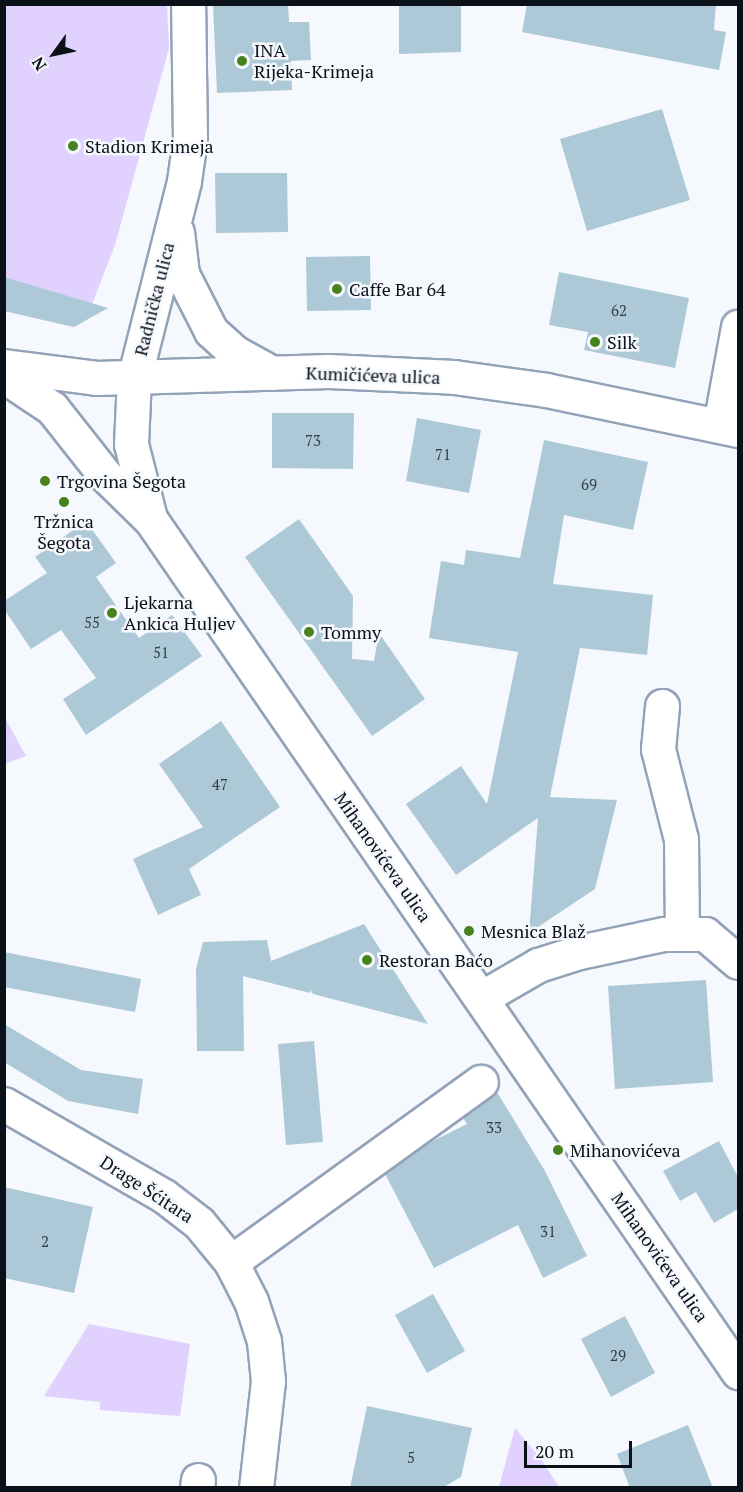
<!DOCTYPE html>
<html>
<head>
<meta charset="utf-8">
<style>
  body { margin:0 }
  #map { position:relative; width:743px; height:1492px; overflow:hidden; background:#f5f8fd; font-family:"PT Serif",serif }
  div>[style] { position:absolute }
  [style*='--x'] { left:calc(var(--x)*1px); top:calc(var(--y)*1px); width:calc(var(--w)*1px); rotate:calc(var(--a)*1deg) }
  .green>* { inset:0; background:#e0d1fe }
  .building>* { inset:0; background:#adc9d7 }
  .roads { filter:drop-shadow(2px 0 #92a3b8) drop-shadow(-2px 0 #92a3b8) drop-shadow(0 2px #92a3b8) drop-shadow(0 -2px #92a3b8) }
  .minor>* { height:33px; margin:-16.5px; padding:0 16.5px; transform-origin:16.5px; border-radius:16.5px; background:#fff }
  .major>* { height:33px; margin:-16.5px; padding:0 16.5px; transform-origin:16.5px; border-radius:16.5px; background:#fff }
  .dots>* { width:16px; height:16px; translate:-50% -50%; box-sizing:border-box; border:3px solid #f5f8fd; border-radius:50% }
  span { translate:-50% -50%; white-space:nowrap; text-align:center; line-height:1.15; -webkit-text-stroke:5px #f5f8fd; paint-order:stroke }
  .number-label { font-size:15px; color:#343f48 }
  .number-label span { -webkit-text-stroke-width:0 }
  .poi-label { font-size:18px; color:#0b1118 }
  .left { translate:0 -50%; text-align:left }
  .street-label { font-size:18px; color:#0b1118 }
  .frame { position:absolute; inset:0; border:6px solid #0b1118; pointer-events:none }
  .north { position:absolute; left:24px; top:24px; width:60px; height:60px; -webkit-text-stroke:4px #f5f8fd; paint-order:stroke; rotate:237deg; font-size:16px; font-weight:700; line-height:24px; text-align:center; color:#0b1118 }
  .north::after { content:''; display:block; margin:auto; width:21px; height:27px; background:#0b1118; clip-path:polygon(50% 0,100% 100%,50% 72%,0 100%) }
  .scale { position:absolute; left:524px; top:1441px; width:108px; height:27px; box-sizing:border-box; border:3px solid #0b1118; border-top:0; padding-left:8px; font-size:18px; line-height:21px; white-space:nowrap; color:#0b1118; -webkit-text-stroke:4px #f5f8fd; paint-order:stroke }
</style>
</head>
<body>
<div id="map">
  <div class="green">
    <div style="clip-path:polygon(4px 5px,167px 5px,169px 48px,115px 245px,87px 317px,74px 327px,5px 311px)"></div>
    <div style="clip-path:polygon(5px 718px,26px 756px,5px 764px,4px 764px)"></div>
    <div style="clip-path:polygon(89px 1324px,190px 1344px,180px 1416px,100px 1410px,100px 1402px,44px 1396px)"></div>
    <div style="clip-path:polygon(515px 1428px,541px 1459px,559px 1487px,499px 1487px)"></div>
  </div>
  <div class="building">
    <div style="clip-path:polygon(213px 4px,288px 4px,289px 22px,309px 22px,311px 60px,291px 61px,292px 90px,217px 93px)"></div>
    <div style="clip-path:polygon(399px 4px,461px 4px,461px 52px,399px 54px)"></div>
    <div style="clip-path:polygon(527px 4px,716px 4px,714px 30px,726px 32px,719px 70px,522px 32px)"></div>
    <div style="clip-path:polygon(662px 109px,690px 200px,587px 231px,560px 139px)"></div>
    <div style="clip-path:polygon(215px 173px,287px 173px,288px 232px,216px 233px)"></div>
    <div style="clip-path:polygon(370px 256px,371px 310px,307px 311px,306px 257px)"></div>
    <div style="clip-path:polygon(559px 272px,689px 298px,675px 368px,584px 350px,588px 332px,549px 325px)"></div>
    <div style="clip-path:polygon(4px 277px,108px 308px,74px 327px,4px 311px)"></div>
    <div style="clip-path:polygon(272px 413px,354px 413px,353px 469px,272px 468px)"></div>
    <div style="clip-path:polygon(417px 418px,481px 430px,469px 493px,406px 481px)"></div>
    <div style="clip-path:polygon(544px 440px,648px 462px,633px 530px,564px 515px,553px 584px,653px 595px,647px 655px,580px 648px,550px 797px,617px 800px,595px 889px,529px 933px,538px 818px,456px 875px,406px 804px,461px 766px,487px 804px,518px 652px,429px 638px,441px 561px,464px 565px,466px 550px,520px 558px)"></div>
    <div style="clip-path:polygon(299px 519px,353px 596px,352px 659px,374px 661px,379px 633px,425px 699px,372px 736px,245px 557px)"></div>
    <div style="clip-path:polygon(86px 521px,116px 563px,96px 577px,139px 638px,172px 615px,202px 656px,86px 735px,63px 699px,96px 678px,61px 630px,31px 649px,4px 609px,4px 601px,47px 573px,35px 557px)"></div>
    <div style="clip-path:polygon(221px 721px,280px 807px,189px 869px,201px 895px,158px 915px,133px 859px,203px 827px,159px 764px)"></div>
    <div style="clip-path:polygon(364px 924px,428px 1024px,313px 994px,310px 990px,310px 993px,243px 976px,244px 1051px,197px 1051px,196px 969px,203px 942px,267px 940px,271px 961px)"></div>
    <div style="clip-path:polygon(4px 952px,141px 979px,135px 1012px,4px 987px)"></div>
    <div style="clip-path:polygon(706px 980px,713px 1082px,615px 1089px,608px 986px)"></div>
    <div style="clip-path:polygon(4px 1024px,81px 1070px,143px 1079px,138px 1114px,68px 1101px,4px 1062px)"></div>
    <div style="clip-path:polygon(314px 1041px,323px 1142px,286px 1145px,278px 1044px)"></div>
    <div style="clip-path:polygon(497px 1092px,545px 1171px,587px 1256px,543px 1278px,518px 1225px,434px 1268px,385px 1174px,425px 1145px,467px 1124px,463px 1118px)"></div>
    <div style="clip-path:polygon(719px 1141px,738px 1177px,738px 1209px,714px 1223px,696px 1192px,680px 1201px,663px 1171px)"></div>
    <div style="clip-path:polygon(4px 1187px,93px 1207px,74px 1293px,4px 1278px)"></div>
    <div style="clip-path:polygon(433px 1294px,465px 1351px,427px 1373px,395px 1315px)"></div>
    <div style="clip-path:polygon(625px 1316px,655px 1373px,611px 1397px,581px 1339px)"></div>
    <div style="clip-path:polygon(367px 1406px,472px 1428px,461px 1477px,442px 1488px,350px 1488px)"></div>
    <div style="clip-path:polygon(688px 1425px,713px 1488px,630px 1488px,617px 1454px)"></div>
  </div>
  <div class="roads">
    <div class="minor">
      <div style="--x:177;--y:232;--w:42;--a:83.2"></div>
      <div style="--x:182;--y:274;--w:64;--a:63"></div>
      <div style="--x:211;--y:331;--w:31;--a:42"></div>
      <div style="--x:234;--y:352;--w:43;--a:28.9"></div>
      <div style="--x:4;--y:376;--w:58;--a:33.7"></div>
      <div style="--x:52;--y:408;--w:85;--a:51.7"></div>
      <div style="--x:105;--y:475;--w:64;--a:44.4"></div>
      <div style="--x:151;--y:520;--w:1035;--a:55.43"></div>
      <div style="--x:720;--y:425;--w:100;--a:-79.6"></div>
      <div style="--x:150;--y:518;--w:76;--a:-104.4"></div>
      <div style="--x:131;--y:444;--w:65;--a:-87.4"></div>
      <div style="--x:134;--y:379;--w:204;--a:-75.8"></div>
      <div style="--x:184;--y:181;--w:42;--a:-81.9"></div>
      <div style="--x:190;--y:139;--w:135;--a:-90.8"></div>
      <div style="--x:662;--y:706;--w:43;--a:95.3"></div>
      <div style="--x:658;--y:749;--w:93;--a:75.7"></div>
      <div style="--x:681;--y:839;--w:95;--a:89.4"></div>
      <div style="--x:481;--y:998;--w:66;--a:-30.1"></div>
      <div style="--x:538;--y:965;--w:43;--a:-17.6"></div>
      <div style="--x:579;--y:952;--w:87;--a:-12"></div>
      <div style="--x:664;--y:934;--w:41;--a:0"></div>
      <div style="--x:705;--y:934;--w:43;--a:40.3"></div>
      <div style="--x:4;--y:1104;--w:185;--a:29.9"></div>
      <div style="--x:164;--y:1196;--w:44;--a:37.6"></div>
      <div style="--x:199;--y:1223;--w:50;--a:50.6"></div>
      <div style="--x:231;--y:1262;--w:44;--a:62.9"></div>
      <div style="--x:251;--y:1301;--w:42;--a:72"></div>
      <div style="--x:264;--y:1341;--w:40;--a:84.3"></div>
      <div style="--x:268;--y:1381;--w:108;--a:96.4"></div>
      <div style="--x:231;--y:1262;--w:308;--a:-35.8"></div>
      <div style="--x:197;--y:1488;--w:8;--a:-83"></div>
    </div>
    <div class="major">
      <div style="--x:4;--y:366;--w:93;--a:7.4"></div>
      <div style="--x:96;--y:378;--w:233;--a:-1.7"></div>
      <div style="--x:329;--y:371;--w:125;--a:2.7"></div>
      <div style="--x:454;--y:377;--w:93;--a:8"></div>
      <div style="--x:546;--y:390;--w:196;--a:11.8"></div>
    </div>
  </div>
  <div class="dots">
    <div style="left:242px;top:61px;background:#46821e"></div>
    <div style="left:73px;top:146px;background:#46821e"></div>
    <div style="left:337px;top:289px;background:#46821e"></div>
    <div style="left:595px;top:342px;background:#46821e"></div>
    <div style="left:45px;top:481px;background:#46821e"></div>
    <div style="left:64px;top:502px;background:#46821e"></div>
    <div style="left:112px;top:613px;background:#46821e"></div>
    <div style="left:309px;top:632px;background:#46821e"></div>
    <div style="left:469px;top:931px;background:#46821e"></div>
    <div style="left:367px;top:960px;background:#46821e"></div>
    <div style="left:558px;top:1150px;background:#46821e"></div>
  </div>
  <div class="number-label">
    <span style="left:619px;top:311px">62</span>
    <span style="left:313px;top:441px">73</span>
    <span style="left:443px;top:455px">71</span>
    <span style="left:589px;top:485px">69</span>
    <span style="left:92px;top:623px">55</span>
    <span style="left:161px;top:653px">51</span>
    <span style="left:220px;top:785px">47</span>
    <span style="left:494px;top:1128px">33</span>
    <span style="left:548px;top:1232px">31</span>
    <span style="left:45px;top:1242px">2</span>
    <span style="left:618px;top:1356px">29</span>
    <span style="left:411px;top:1458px">5</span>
  </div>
  <div class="poi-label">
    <span class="left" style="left:254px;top:61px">INA<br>Rijeka-Krimeja</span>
    <span class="left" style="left:85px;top:146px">Stadion Krimeja</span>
    <span class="left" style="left:349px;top:289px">Caffe Bar 64</span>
    <span class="left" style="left:607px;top:342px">Silk</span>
    <span class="left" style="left:57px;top:481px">Trgovina Šegota</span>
    <span style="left:64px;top:532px">Tržnica<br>Šegota</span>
    <span class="left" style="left:124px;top:613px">Ljekarna<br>Ankica Huljev</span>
    <span class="left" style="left:321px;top:632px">Tommy</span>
    <span class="left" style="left:481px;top:931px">Mesnica Blaž</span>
    <span class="left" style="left:379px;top:960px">Restoran Baćo</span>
    <span class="left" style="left:570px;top:1150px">Mihanovićeva</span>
  </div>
  <div class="street-label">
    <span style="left:154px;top:299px;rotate:-76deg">Radnička ulica</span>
    <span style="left:373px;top:375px;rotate:2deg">Kumičićeva ulica</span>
    <span style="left:383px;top:857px;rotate:55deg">Mihanovićeva ulica</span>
    <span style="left:147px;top:1189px;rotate:33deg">Drage Šćitara</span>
    <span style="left:660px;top:1257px;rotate:55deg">Mihanovićeva ulica</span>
  </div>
  <div class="frame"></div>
  <div class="north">N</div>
  <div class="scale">20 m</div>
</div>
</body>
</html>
